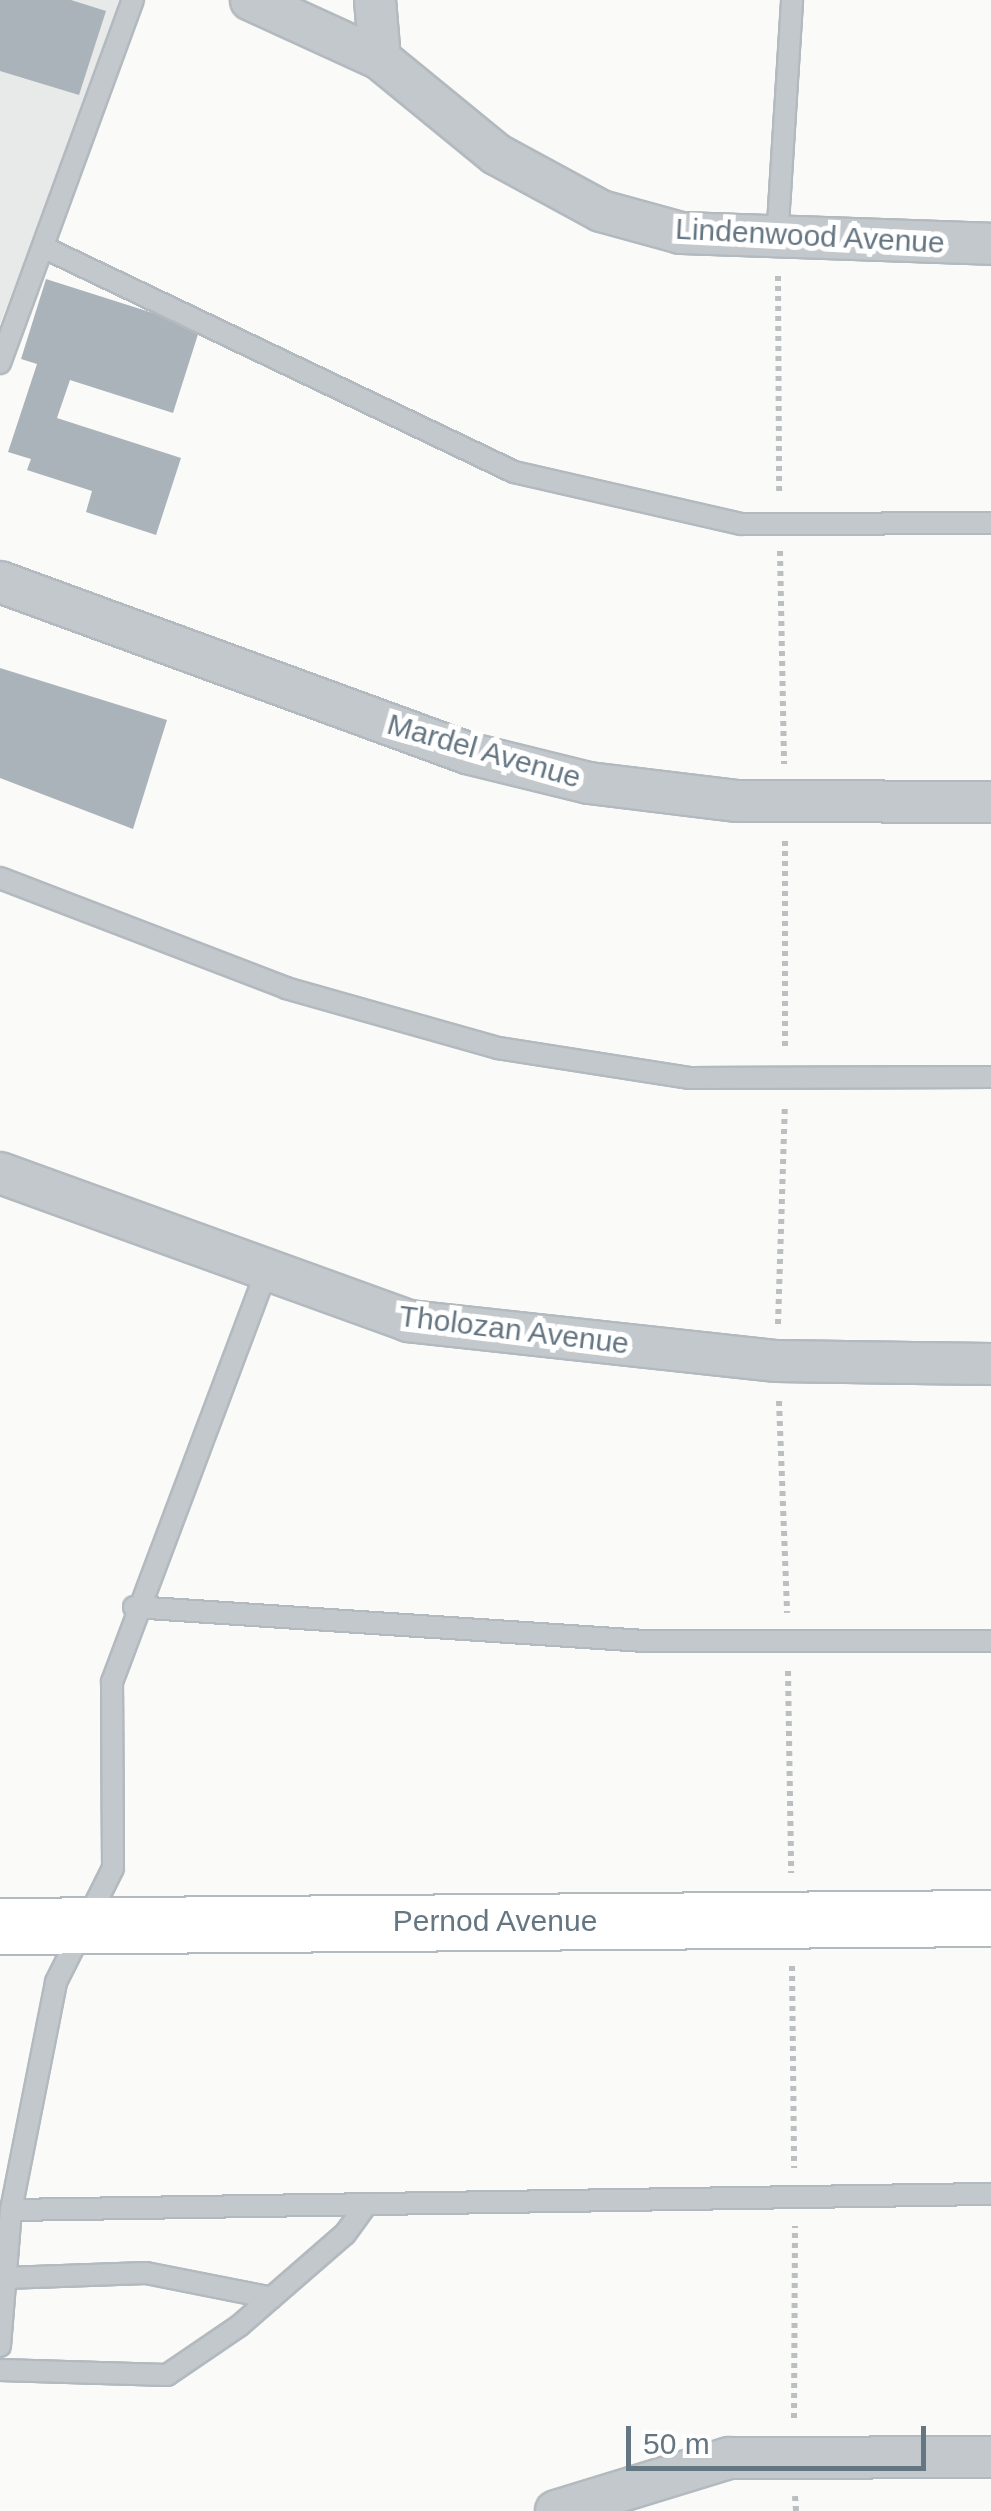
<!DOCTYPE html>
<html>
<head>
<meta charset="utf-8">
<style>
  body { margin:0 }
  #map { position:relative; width:991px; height:2511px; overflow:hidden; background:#fafaf8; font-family:Arial,sans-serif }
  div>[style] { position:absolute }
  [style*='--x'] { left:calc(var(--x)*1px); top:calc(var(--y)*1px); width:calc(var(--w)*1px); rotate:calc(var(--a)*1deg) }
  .built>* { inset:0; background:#e8e9e9 }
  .building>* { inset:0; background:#aab3b9 }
  .path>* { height:6px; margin-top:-3px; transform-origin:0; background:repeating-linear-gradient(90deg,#bbbfc2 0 5px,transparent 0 10px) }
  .roads { filter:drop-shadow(2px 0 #b3babf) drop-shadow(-2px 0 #b3babf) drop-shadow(0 2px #b3babf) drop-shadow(0 -2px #b3babf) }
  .lane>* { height:20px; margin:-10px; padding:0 10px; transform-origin:10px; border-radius:10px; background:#c3c8cc }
  .street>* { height:40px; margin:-20px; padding:0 20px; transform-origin:20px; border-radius:20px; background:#c3c8cc }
  .secondary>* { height:55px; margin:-27.5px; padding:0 27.5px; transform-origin:27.5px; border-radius:27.5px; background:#fff }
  span { translate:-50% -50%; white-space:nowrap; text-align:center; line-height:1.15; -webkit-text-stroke:10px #fff; paint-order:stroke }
  .street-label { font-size:30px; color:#657683 }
  .scale { position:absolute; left:626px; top:2426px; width:300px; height:45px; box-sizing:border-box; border:5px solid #657683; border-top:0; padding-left:12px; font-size:30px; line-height:35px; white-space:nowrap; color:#657683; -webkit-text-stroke:8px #fff; paint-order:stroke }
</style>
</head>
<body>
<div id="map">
  <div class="built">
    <div style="clip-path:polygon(0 0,125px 0,0 324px)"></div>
  </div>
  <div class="building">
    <div style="clip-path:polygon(0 0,71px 0,106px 11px,79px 95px,0 71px)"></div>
    <div style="clip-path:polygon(46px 279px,200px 328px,173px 413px,70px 380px,57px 418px,181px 458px,156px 535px,86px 512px,92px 491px,27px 470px,31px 459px,8px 452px,37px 364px,21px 359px)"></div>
    <div style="clip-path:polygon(0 668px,167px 720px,133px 829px,0 778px)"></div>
  </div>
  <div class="path">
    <div style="--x:778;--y:276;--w:218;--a:89.7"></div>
    <div style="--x:780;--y:551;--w:213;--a:88.9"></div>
    <div style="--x:785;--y:841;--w:208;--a:90"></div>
    <div style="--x:778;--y:1324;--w:218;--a:-88.2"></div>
    <div style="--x:779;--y:1401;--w:212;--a:87.8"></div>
    <div style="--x:788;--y:1671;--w:202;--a:89.1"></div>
    <div style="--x:792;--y:1966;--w:202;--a:89.4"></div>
    <div style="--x:794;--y:2418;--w:192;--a:-89.7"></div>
    <div style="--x:795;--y:2496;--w:15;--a:86"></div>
  </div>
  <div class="roads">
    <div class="lane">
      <div style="--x:777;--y:240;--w:240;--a:-86.4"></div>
      <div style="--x:45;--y:248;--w:520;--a:25.53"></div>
      <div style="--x:514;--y:472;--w:233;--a:12.9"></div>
      <div style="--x:741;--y:524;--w:250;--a:-0.2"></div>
      <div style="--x:0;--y:363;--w:387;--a:-69.9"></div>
      <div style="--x:0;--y:878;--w:306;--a:21"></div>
      <div style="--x:286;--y:988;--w:220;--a:15.8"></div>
      <div style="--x:498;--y:1048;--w:193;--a:8.9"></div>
      <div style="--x:689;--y:1078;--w:302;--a:-0.2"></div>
      <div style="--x:134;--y:1607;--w:511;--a:3.81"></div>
      <div style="--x:644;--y:1641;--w:347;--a:0"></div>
      <div style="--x:11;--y:2210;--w:980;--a:-0.94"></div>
      <div style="--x:5;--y:2278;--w:141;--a:-2"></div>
      <div style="--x:146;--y:2273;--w:128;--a:11.2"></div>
      <div style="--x:0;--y:2346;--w:136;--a:-85.4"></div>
      <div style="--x:11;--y:2210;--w:232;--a:-78.8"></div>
      <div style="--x:56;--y:1982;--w:127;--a:-63.4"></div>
      <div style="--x:113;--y:1868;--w:186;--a:-90.3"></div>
      <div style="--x:112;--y:1682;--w:436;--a:-69.4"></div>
      <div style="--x:0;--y:2370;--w:167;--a:1.7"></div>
      <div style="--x:167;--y:2375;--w:87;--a:-34.2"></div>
      <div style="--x:239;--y:2326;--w:140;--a:-41"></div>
      <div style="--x:345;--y:2234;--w:37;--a:-54"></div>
    </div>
    <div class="street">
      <div style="--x:251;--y:0;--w:142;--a:24.6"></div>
      <div style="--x:380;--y:59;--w:150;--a:39.3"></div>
      <div style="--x:496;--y:154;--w:119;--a:28.5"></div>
      <div style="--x:601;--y:211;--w:83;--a:15.4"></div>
      <div style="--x:681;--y:233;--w:310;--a:2"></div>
      <div style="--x:375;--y:0;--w:59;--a:85.2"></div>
      <div style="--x:0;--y:582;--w:497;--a:20.1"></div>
      <div style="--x:467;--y:753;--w:126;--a:13.8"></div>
      <div style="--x:589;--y:783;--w:150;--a:6.9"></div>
      <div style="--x:738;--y:801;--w:253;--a:0.2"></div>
      <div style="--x:0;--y:1173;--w:434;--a:19.9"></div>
      <div style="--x:408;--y:1321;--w:371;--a:6.2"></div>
      <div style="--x:777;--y:1361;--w:214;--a:0.8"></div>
      <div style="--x:556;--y:2511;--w:181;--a:-17"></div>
      <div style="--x:729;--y:2458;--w:262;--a:-0.2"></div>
    </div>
    <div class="secondary">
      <div style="--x:0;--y:1926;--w:991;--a:-0.46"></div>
    </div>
  </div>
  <div class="street-label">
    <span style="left:810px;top:236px;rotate:3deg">Lindenwood Avenue</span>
    <span style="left:484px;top:751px;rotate:16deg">Mardel Avenue</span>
    <span style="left:514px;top:1330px;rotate:7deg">Tholozan Avenue</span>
    <span style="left:495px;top:1921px">Pernod Avenue</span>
  </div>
  <div class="scale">50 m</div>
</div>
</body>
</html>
